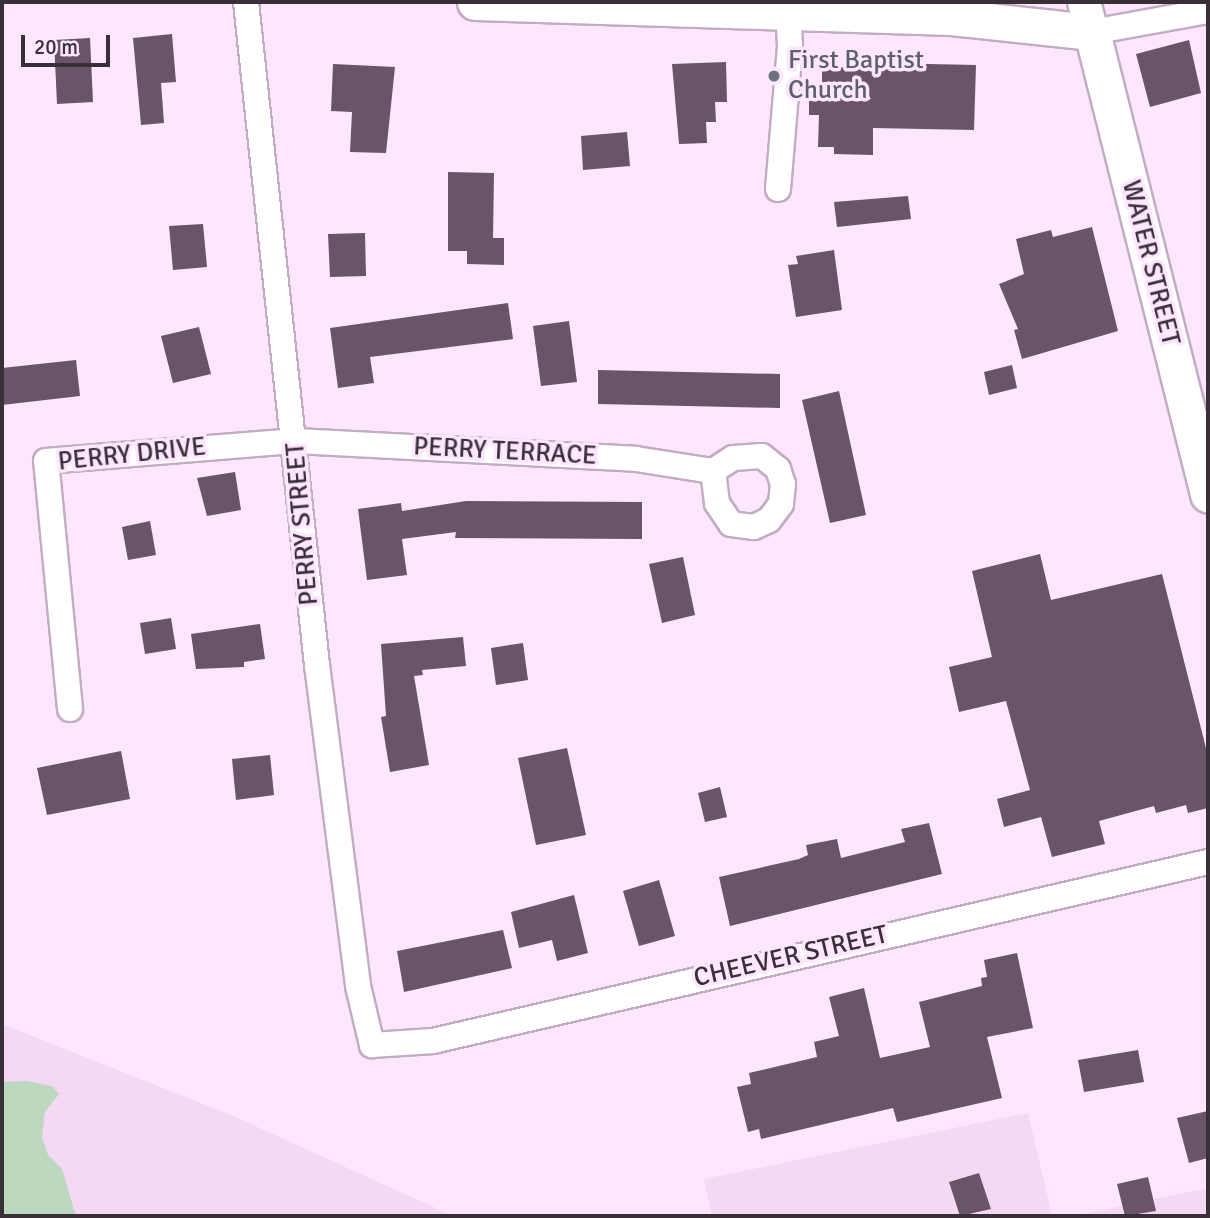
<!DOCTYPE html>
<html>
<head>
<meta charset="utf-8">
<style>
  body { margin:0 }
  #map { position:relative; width:1210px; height:1218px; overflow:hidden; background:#fee6fe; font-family:Signika,sans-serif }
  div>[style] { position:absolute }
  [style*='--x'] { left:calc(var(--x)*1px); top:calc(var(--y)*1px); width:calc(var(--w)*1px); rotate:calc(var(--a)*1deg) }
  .built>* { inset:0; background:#f5d8f4 }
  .green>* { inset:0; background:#bcd8bf }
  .building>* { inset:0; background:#6a5467 }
  .roads { filter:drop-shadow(2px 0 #c2acc2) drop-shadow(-2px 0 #c2acc2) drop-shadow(0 2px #c2acc2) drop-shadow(0 -2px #c2acc2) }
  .minor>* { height:24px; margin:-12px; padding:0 12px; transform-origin:12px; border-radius:12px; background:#fff }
  .tertiary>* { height:32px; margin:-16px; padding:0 16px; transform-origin:16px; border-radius:16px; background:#fff }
  .secondary>* { height:35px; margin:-17.5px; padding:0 17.5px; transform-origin:17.5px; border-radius:17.5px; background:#fff }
  .dots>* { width:19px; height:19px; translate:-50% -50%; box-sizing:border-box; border:4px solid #fee6fe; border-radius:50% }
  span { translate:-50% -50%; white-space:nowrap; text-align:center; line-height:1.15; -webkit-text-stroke:7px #fee6fe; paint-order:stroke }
  .worship-label { font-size:26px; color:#5b616d }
  .left { translate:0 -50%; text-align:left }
  .street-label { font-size:26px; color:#382f38 }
  .frame { position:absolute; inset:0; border:4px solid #382f38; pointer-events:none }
  .scale { position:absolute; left:21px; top:35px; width:89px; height:32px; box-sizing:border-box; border:4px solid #382f38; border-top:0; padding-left:9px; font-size:21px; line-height:24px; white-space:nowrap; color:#382f38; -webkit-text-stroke:5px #fee6fe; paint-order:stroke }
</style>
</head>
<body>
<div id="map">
  <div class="built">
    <div style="clip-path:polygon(2px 1024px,231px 1115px,453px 1216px,2px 1216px)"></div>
    <div style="clip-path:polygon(1028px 1113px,1052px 1216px,712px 1216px,704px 1179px)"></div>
    <div style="clip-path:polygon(1208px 1188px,1208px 1216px,1067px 1216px,1086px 1213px)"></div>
  </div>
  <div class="green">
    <div style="clip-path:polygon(27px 1081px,52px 1086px,59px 1094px,45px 1112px,42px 1137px,48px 1155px,62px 1169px,76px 1216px,2px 1216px,2px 1082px)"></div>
  </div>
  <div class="building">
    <div style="clip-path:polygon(172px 34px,176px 82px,161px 83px,164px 123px,141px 125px,133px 38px)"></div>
    <div style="clip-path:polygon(90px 38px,93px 102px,57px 104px,54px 40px)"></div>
    <div style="clip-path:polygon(1189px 40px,1201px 93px,1150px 107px,1136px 54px)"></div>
    <div style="clip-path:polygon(726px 62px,727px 102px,715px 102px,716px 122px,706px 122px,707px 143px,679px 144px,672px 64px)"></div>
    <div style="clip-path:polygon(882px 63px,976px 65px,974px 130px,873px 128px,873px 155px,834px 154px,834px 147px,818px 147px,819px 115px,809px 115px,809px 86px,822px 86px,822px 67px,881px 68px)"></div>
    <div style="clip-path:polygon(333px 64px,395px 67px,386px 153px,350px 152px,352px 112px,331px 111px)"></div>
    <div style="clip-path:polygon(627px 132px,630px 166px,583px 170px,581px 136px)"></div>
    <div style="clip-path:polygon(448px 172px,494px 173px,493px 238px,504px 238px,504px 265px,467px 264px,467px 251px,448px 251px)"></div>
    <div style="clip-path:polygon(908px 196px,911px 219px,837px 227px,834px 202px)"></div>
    <div style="clip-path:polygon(203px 224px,207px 267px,173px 270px,169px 226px)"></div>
    <div style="clip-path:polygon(1092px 227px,1118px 331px,1022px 359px,1014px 330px,1018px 329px,999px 284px,1024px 274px,1016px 239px,1051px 230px,1053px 237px)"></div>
    <div style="clip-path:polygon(365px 233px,366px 276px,330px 277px,328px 234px)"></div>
    <div style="clip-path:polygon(834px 250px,842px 310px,796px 317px,788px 265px,798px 264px,796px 256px)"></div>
    <div style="clip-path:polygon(508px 303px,513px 339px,370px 357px,374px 383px,338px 388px,330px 328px)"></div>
    <div style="clip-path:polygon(569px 321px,577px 382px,541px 386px,533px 326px)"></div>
    <div style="clip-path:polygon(199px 327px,211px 374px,173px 383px,161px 336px)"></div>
    <div style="clip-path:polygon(76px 360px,80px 396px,2px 405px,2px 368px)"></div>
    <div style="clip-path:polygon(1012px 365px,1017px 388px,989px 395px,984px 372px)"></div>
    <div style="clip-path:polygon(598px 370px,780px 374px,780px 408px,598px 404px)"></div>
    <div style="clip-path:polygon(839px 391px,866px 515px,830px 523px,802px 400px)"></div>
    <div style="clip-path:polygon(235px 472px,241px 510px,207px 516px,197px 478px)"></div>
    <div style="clip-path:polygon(466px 501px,642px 502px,642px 539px,455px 538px,456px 532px,402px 539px,407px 575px,367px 580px,358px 509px,401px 503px,402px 511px)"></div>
    <div style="clip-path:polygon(150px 521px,156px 555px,128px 560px,122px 527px)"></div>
    <div style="clip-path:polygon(1040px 554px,1051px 600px,1162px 574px,1208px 756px,1208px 808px,1188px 813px,1186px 805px,1156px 813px,1154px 806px,1099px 821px,1105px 844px,1052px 857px,1041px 817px,1004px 827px,997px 799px,1030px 790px,1006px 701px,959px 712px,949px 667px,992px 657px,972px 571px)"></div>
    <div style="clip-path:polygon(683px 557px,695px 615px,662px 623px,649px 564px)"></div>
    <div style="clip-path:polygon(171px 618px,176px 649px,145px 654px,140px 623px)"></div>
    <div style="clip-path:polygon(260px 624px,265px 659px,244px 662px,244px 667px,196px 669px,191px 634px)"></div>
    <div style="clip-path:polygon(463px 637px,466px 666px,422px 670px,423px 675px,414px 676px,429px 765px,390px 772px,381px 717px,386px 716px,381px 644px)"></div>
    <div style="clip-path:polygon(523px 643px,528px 680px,496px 685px,491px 648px)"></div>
    <div style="clip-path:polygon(567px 748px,586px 835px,536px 845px,518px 758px)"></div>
    <div style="clip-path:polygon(121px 751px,130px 799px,47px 815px,37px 768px)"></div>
    <div style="clip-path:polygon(270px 755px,274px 795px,236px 800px,232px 759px)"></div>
    <div style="clip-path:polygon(720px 787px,727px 817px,705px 822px,698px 793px)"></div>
    <div style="clip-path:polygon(929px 823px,942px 874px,730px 926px,719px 877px,799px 859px,808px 855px,806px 845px,837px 839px,841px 858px,905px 842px,901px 829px)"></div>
    <div style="clip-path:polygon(659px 880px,675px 936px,639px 946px,623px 891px)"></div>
    <div style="clip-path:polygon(574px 895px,588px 953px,557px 961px,552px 940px,519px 948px,511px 912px)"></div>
    <div style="clip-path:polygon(503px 930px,512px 968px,404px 992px,397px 951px)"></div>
    <div style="clip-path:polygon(1017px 953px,1033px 1028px,987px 1037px,1002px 1098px,897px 1122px,893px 1108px,761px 1139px,759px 1129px,748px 1132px,737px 1087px,751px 1084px,749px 1073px,817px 1057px,814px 1042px,839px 1036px,829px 997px,864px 988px,880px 1058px,930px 1047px,919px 1002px,982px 986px,981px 978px,987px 977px,984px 960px)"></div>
    <div style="clip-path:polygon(1138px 1050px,1144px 1082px,1084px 1092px,1078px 1060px)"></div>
    <div style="clip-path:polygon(1208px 1111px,1208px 1158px,1189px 1163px,1177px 1118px)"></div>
    <div style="clip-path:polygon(979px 1173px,991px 1209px,960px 1216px,949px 1182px)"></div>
    <div style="clip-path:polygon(1148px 1177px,1156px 1211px,1125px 1216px,1117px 1184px)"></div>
  </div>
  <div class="roads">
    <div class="minor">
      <div style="--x:246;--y:2;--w:667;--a:83.89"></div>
      <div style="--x:317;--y:665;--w:324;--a:82.7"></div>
      <div style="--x:358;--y:986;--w:61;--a:76.7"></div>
      <div style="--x:372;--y:1045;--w:61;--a:-3.8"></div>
      <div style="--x:433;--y:1041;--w:795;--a:-13.01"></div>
      <div style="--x:1092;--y:32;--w:118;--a:-10.3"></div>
      <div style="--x:778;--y:189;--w:144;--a:-85.2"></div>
      <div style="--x:790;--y:46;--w:33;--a:-93"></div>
      <div style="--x:762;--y:456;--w:21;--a:39"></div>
      <div style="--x:778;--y:469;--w:16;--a:72"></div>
      <div style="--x:783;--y:484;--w:20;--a:96"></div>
      <div style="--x:781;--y:504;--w:20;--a:127"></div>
      <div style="--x:769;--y:520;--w:17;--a:155"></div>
      <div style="--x:754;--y:527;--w:23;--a:-173"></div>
      <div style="--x:731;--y:524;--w:25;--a:-124"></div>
      <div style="--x:717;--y:503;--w:32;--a:-97"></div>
      <div style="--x:713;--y:471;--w:24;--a:-33"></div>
      <div style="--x:733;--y:458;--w:29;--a:-4"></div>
      <div style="--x:70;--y:709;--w:249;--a:-95.5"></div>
      <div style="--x:46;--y:461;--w:251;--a:-4.6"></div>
      <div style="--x:296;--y:441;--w:340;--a:3"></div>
      <div style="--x:636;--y:459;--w:78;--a:8.9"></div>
    </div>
    <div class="tertiary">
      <div style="--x:1084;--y:2;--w:31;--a:75"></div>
    </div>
    <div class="secondary">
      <div style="--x:475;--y:2;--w:476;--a:1.8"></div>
      <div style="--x:951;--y:17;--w:142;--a:6.1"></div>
      <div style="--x:1092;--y:32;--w:477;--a:75.9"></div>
    </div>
  </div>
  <div class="dots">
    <div style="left:774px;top:76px;background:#6b7280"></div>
  </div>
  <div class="worship-label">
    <span class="left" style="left:788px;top:76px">First Baptist<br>Church</span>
  </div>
  <div class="street-label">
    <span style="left:1150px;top:263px;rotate:76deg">WATER STREET</span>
    <span style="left:505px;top:452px;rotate:3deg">PERRY TERRACE</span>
    <span style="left:132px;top:455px;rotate:-6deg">PERRY DRIVE</span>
    <span style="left:303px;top:524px;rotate:-95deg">PERRY STREET</span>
    <span style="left:791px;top:957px;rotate:-13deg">CHEEVER STREET</span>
  </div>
  <div class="frame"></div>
  <div class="scale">20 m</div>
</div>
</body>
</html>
